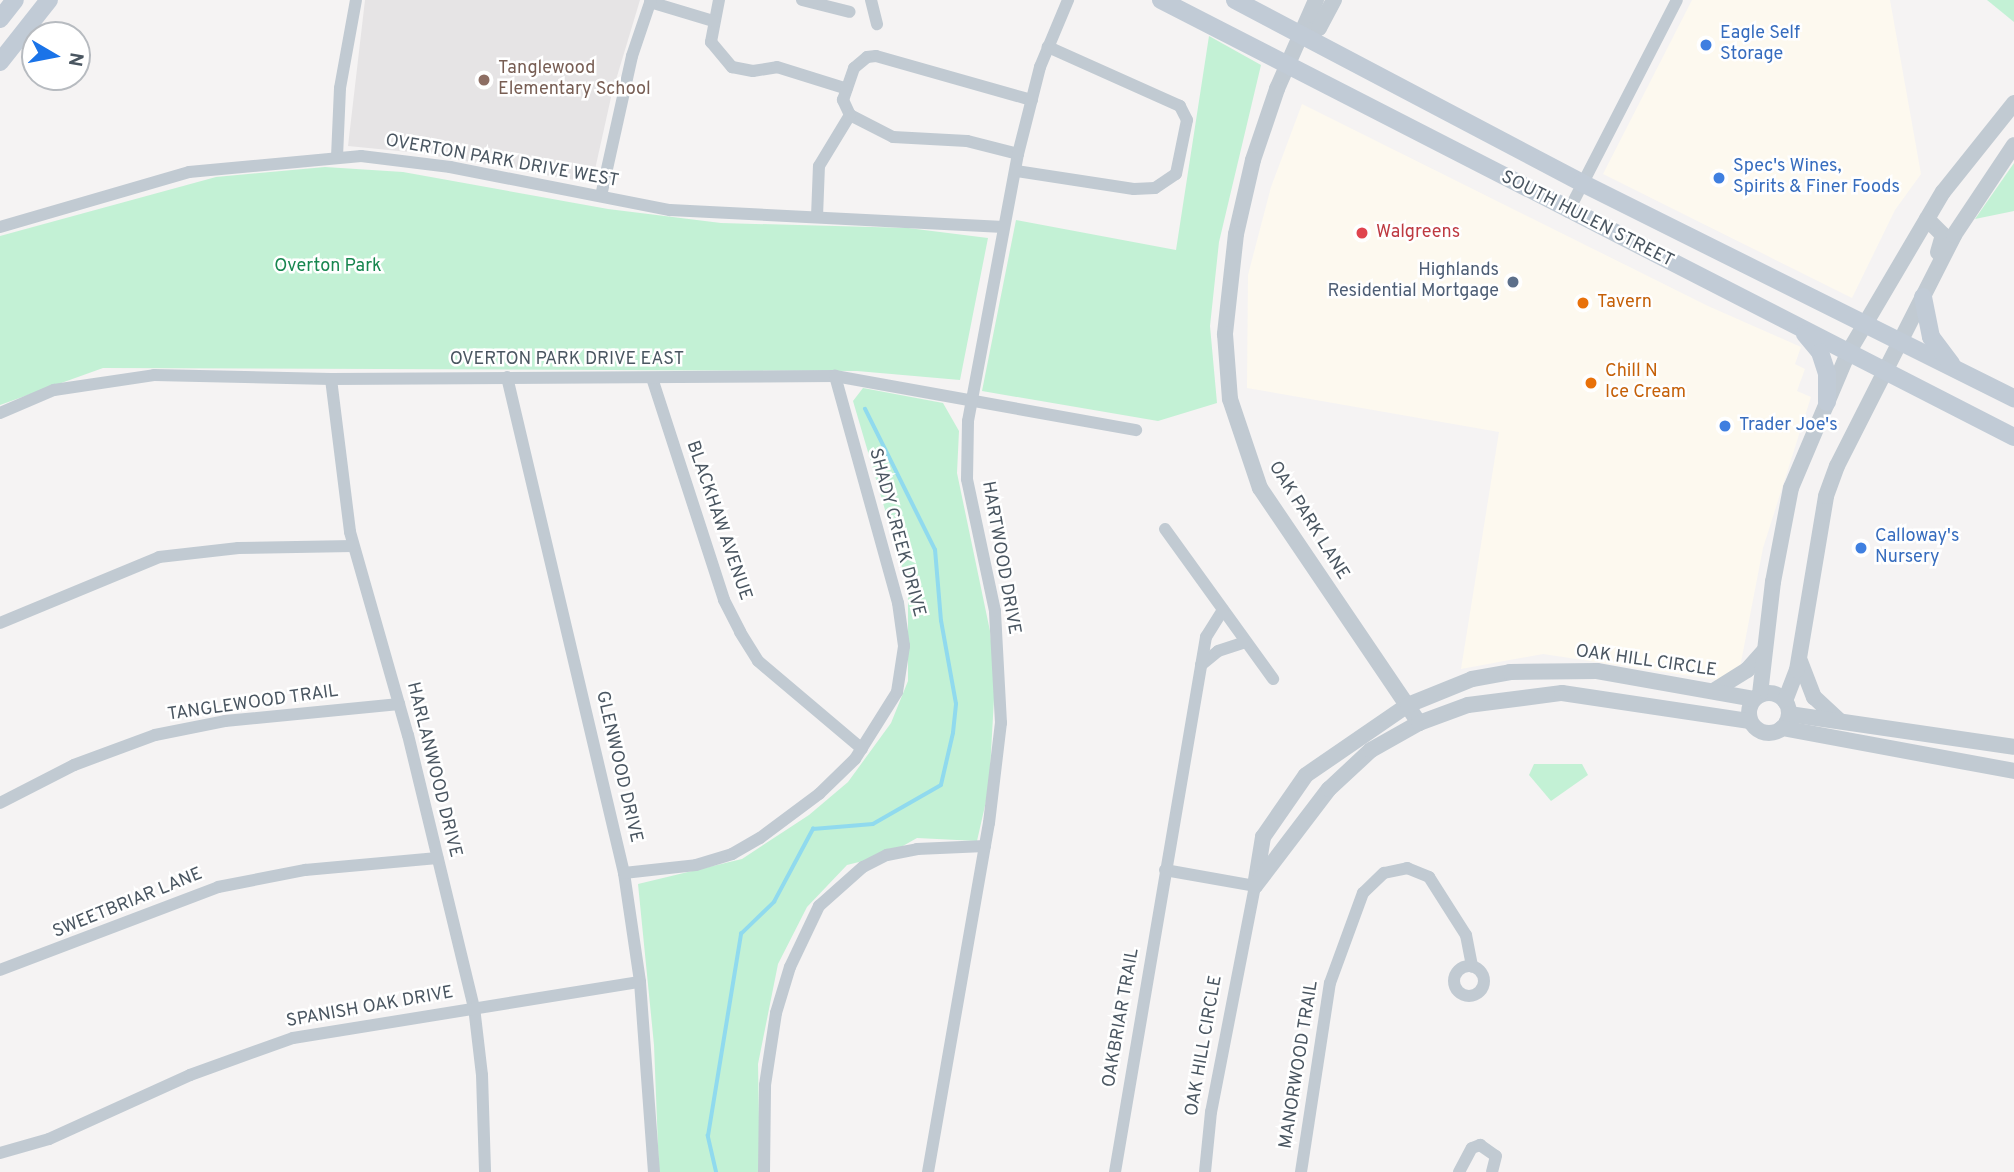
<!DOCTYPE html>
<html>
<head>
<meta charset="utf-8">
<style>
  body { margin:0 }
  #map { position:relative; width:2014px; height:1172px; overflow:hidden; background:#f5f3f3; font-family:Overpass,sans-serif }
  div>[style] { position:absolute }
  [style*='--x'] { left:calc(var(--x)*1px); top:calc(var(--y)*1px); width:calc(var(--w)*1px); rotate:calc(var(--a)*1deg) }
  .commercial>* { inset:0; background:#fdf9ef }
  .education>* { inset:0; background:#e6e4e5 }
  .green>* { inset:0; background:#c3f1d5 }
  .stream>* { height:3.5px; margin:-1.75px; padding:0 1.75px; transform-origin:1.75px; border-radius:1.75px; background:#90daee }
  .minor>* { height:12px; margin:-6px; padding:0 6px; transform-origin:6px; border-radius:6px; background:#c1cad2 }
  .minor>.ring { margin:-6px; padding:0; box-sizing:content-box; background:none; border:12px solid #c1cad2; border-radius:50% }
  .tertiary>* { height:16px; margin:-8px; padding:0 8px; transform-origin:8px; border-radius:8px; background:#c1cad2 }
  .tertiary>.ring { margin:-8px; padding:0; box-sizing:content-box; background:none; border:16px solid #c1cad2; border-radius:50% }
  .secondary>* { height:18px; margin:-9px; padding:0 9px; transform-origin:9px; border-radius:9px; background:#c1cbd6 }
  .dots>* { width:19px; height:19px; translate:-50% -50%; box-sizing:border-box; border:4px solid #fff; border-radius:50% }
  span { translate:-50% -50%; white-space:nowrap; text-align:center; line-height:1.15; -webkit-text-stroke:5px #fff; paint-order:stroke }
  .shop-label { font-size:18px; color:#366cbe }
  .left { translate:0 -50%; text-align:left }
  .education-label { font-size:18px; color:#785e54 }
  .street-label { font-size:18px; color:#4a5661 }
  .health-label { font-size:18px; color:#be3a42 }
  .park-label { font-size:18px; color:#17864f }
  .service-label { font-size:18px; color:#4e5e75 }
  .right { translate:-100% -50%; text-align:right }
  .food-label { font-size:18px; color:#c56008 }
  .north { position:absolute; left:21px; top:21px; width:70px; height:70px; box-sizing:border-box; background:#fff; border:2px solid #b7bbc0; border-radius:50%; rotate:100deg; font-size:19px; font-weight:700; line-height:28px; text-align:center; color:#4a5661 }
  .north::after { content:''; display:block; margin:auto; width:24px; height:32px; background:#1a73e8; clip-path:polygon(50% 0,100% 100%,50% 72%,0 100%) }
</style>
</head>
<body>
<div id="map">
  <div class="commercial">
    <div style="clip-path:polygon(1692px 0,1890px 0,1921px 174px,1895px 210px,1852px 298px,1603px 174px)"></div>
    <div style="clip-path:polygon(1302px 104px,1708px 306px,1801px 347px,1795px 364px,1805px 369px,1797px 391px,1811px 397px,1763px 548px,1737px 683px,1543px 654px,1461px 669px,1499px 432px,1247px 388px,1248px 275px,1271px 187px)"></div>
  </div>
  <div class="education">
    <div style="clip-path:polygon(365px 0,640px 0,612px 93px,592px 183px,419px 153px,348px 146px)"></div>
  </div>
  <div class="green">
    <div style="clip-path:polygon(1987px 0,2014px 0,2014px 22px)"></div>
    <div style="clip-path:polygon(1209px 36px,1261px 65px,1219px 242px,1210px 326px,1217px 403px,1158px 421px,982px 391px,1016px 220px,1176px 250px)"></div>
    <div style="clip-path:polygon(2014px 163px,2014px 211px,1975px 219px)"></div>
    <div style="clip-path:polygon(325px 167px,403px 172px,608px 209px,721px 223px,908px 228px,988px 238px,960px 380px,857px 371px,103px 368px,0 405px,0 236px,216px 177px)"></div>
    <div style="clip-path:polygon(863px 388px,943px 403px,959px 431px,957px 473px,990px 631px,995px 681px,989px 788px,977px 841px,917px 838px,887px 855px,847px 865px,807px 907px,778px 964px,758px 1064px,760px 1172px,659px 1172px,654px 1045px,638px 884px,742px 859px,809px 815px,848px 782px,891px 723px,908px 681px,908px 588px,853px 401px)"></div>
    <div style="clip-path:polygon(1534px 764px,1582px 764px,1588px 775px,1551px 801px,1529px 775px)"></div>
  </div>
  <div class="stream">
    <div style="--x:716;--y:1172;--w:37;--a:-103"></div>
    <div style="--x:708;--y:1136;--w:205;--a:-80.7"></div>
    <div style="--x:741;--y:934;--w:46;--a:-44.1"></div>
    <div style="--x:774;--y:902;--w:83;--a:-61.9"></div>
    <div style="--x:813;--y:829;--w:60;--a:-4.8"></div>
    <div style="--x:873;--y:824;--w:78;--a:-29.8"></div>
    <div style="--x:941;--y:785;--w:53;--a:-77"></div>
    <div style="--x:953;--y:733;--w:29;--a:-84"></div>
    <div style="--x:956;--y:704;--w:84;--a:-100.2"></div>
    <div style="--x:941;--y:621;--w:71;--a:-94.8"></div>
    <div style="--x:935;--y:550;--w:157;--a:-116.4"></div>
  </div>
  <div class="minor">
    <div style="--x:719;--y:0;--w:43;--a:100.8"></div>
    <div style="--x:711;--y:42;--w:33;--a:50"></div>
    <div style="--x:732;--y:67;--w:21;--a:11"></div>
    <div style="--x:753;--y:71;--w:24;--a:-9"></div>
    <div style="--x:777;--y:67;--w:73;--a:17.4"></div>
    <div style="--x:802;--y:0;--w:49;--a:14"></div>
    <div style="--x:871;--y:0;--w:25;--a:76"></div>
    <div style="--x:650;--y:2;--w:66;--a:16.8"></div>
    <div style="--x:1018;--y:154;--w:53;--a:-165.7"></div>
    <div style="--x:967;--y:141;--w:74;--a:-176.9"></div>
    <div style="--x:893;--y:137;--w:48;--a:-152.9"></div>
    <div style="--x:850;--y:115;--w:17;--a:-115"></div>
    <div style="--x:843;--y:100;--w:34;--a:-71"></div>
    <div style="--x:854;--y:68;--w:17;--a:-40"></div>
    <div style="--x:867;--y:57;--w:9;--a:-6"></div>
    <div style="--x:876;--y:56;--w:162;--a:15.8"></div>
    <div style="--x:337;--y:157;--w:69;--a:-87.5"></div>
    <div style="--x:340;--y:88;--w:89;--a:-79.7"></div>
    <div style="--x:1016;--y:171;--w:119;--a:8.7"></div>
    <div style="--x:1134;--y:189;--w:21;--a:-3"></div>
    <div style="--x:1155;--y:188;--w:25;--a:-34"></div>
    <div style="--x:1176;--y:174;--w:55;--a:-78.5"></div>
    <div style="--x:1187;--y:120;--w:16;--a:-117"></div>
    <div style="--x:1180;--y:106;--w:145;--a:-155.9"></div>
    <div style="--x:601;--y:196;--w:143;--a:-77.5"></div>
    <div style="--x:632;--y:56;--w:59;--a:-71.3"></div>
    <div style="--x:1568;--y:212;--w:238;--a:-62.8"></div>
    <div style="--x:817;--y:217;--w:51;--a:-87.8"></div>
    <div style="--x:819;--y:166;--w:60;--a:-58.7"></div>
    <div style="--x:0;--y:227;--w:197;--a:-16.2"></div>
    <div style="--x:189;--y:172;--w:173;--a:-5.3"></div>
    <div style="--x:361;--y:156;--w:90;--a:7"></div>
    <div style="--x:450;--y:167;--w:224;--a:11.1"></div>
    <div style="--x:670;--y:210;--w:334;--a:2.9"></div>
    <div style="--x:507;--y:377;--w:510;--a:76.73"></div>
    <div style="--x:624;--y:873;--w:110;--a:81.6"></div>
    <div style="--x:640;--y:982;--w:191;--a:85.8"></div>
    <div style="--x:652;--y:378;--w:233;--a:72"></div>
    <div style="--x:724;--y:600;--w:36;--a:63"></div>
    <div style="--x:740;--y:632;--w:34;--a:58"></div>
    <div style="--x:758;--y:661;--w:136;--a:40.2"></div>
    <div style="--x:331;--y:379;--w:154;--a:82.9"></div>
    <div style="--x:350;--y:532;--w:211;--a:74.1"></div>
    <div style="--x:408;--y:735;--w:280;--a:76.4"></div>
    <div style="--x:474;--y:1007;--w:68;--a:83.3"></div>
    <div style="--x:482;--y:1075;--w:97;--a:88.2"></div>
    <div style="--x:0;--y:413;--w:59;--a:-23.1"></div>
    <div style="--x:54;--y:390;--w:101;--a:-8.5"></div>
    <div style="--x:154;--y:375;--w:177;--a:1.3"></div>
    <div style="--x:331;--y:379;--w:504;--a:-0.34"></div>
    <div style="--x:835;--y:376;--w:306;--a:10.2"></div>
    <div style="--x:1165;--y:529;--w:185;--a:54.2"></div>
    <div style="--x:0;--y:623;--w:172;--a:-22.5"></div>
    <div style="--x:159;--y:557;--w:80;--a:-6.5"></div>
    <div style="--x:238;--y:548;--w:115;--a:-1"></div>
    <div style="--x:1201;--y:665;--w:22;--a:-39"></div>
    <div style="--x:1218;--y:651;--w:29;--a:-18"></div>
    <div style="--x:0;--y:803;--w:83;--a:-27.2"></div>
    <div style="--x:74;--y:765;--w:86;--a:-20.3"></div>
    <div style="--x:155;--y:735;--w:71;--a:-11.3"></div>
    <div style="--x:225;--y:721;--w:175;--a:-5.6"></div>
    <div style="--x:1165;--y:870;--w:91;--a:10.1"></div>
    <div style="--x:1255;--y:886;--w:230;--a:101"></div>
    <div style="--x:1211;--y:1112;--w:60;--a:95.7"></div>
    <div style="--x:624;--y:873;--w:72;--a:-6.3"></div>
    <div style="--x:696;--y:865;--w:38;--a:-17"></div>
    <div style="--x:732;--y:854;--w:32;--a:-30"></div>
    <div style="--x:760;--y:838;--w:74;--a:-36.7"></div>
    <div style="--x:819;--y:794;--w:50;--a:-44.2"></div>
    <div style="--x:855;--y:759;--w:79;--a:-57.9"></div>
    <div style="--x:897;--y:692;--w:47;--a:-81.3"></div>
    <div style="--x:904;--y:646;--w:43;--a:-97.9"></div>
    <div style="--x:898;--y:603;--w:236;--a:-105.5"></div>
    <div class="ring" style="left:1454px;top:966px;width:18px;height:18px"></div>
    <div style="--x:0;--y:970;--w:233;--a:-20.8"></div>
    <div style="--x:218;--y:887;--w:89;--a:-11.1"></div>
    <div style="--x:305;--y:870;--w:133;--a:-5.2"></div>
    <div style="--x:0;--y:1153;--w:51;--a:-15.9"></div>
    <div style="--x:49;--y:1139;--w:155;--a:-24.4"></div>
    <div style="--x:190;--y:1075;--w:109;--a:-19.8"></div>
    <div style="--x:293;--y:1038;--w:351;--a:-9.2"></div>
    <div style="--x:764;--y:1172;--w:87;--a:-89.3"></div>
    <div style="--x:765;--y:1085;--w:73;--a:-81.3"></div>
    <div style="--x:776;--y:1013;--w:48;--a:-73.1"></div>
    <div style="--x:790;--y:967;--w:68;--a:-64.6"></div>
    <div style="--x:819;--y:906;--w:59;--a:-41.6"></div>
    <div style="--x:863;--y:867;--w:27;--a:-27"></div>
    <div style="--x:887;--y:855;--w:31;--a:-11"></div>
    <div style="--x:917;--y:849;--w:68;--a:-2.5"></div>
    <div style="--x:928;--y:1172;--w:354;--a:-80.1"></div>
    <div style="--x:989;--y:823;--w:101;--a:-83.2"></div>
    <div style="--x:1001;--y:723;--w:112;--a:-93.1"></div>
    <div style="--x:995;--y:611;--w:135;--a:-102"></div>
    <div style="--x:967;--y:479;--w:58;--a:-89"></div>
    <div style="--x:968;--y:421;--w:272;--a:-79.4"></div>
    <div style="--x:1018;--y:154;--w:90;--a:-75.8"></div>
    <div style="--x:1040;--y:67;--w:73;--a:-67.3"></div>
    <div style="--x:1115;--y:1172;--w:543;--a:-80.35"></div>
    <div style="--x:1206;--y:637;--w:32;--a:-58"></div>
    <div style="--x:1301;--y:1172;--w:191;--a:-81.3"></div>
    <div style="--x:1330;--y:983;--w:96;--a:-69.9"></div>
    <div style="--x:1363;--y:893;--w:29;--a:-44"></div>
    <div style="--x:1384;--y:873;--w:24;--a:-12"></div>
    <div style="--x:1407;--y:868;--w:24;--a:22"></div>
    <div style="--x:1429;--y:877;--w:69;--a:57.5"></div>
    <div style="--x:1466;--y:935;--w:32;--a:79"></div>
    <div style="--x:1459;--y:1172;--w:27;--a:-62"></div>
    <div style="--x:1472;--y:1148;--w:9;--a:-21"></div>
    <div style="--x:1480;--y:1145;--w:19;--a:35"></div>
    <div style="--x:1496;--y:1156;--w:16;--a:104"></div>
  </div>
  <div class="tertiary">
    <div style="--x:1316;--y:0;--w:97;--a:113.7"></div>
    <div style="--x:1277;--y:89;--w:75;--a:108.7"></div>
    <div style="--x:1253;--y:160;--w:76;--a:102.9"></div>
    <div style="--x:1236;--y:234;--w:101;--a:96.3"></div>
    <div style="--x:1225;--y:334;--w:65;--a:85.6"></div>
    <div style="--x:1230;--y:399;--w:94;--a:71.4"></div>
    <div style="--x:1260;--y:488;--w:284;--a:55.9"></div>
    <div style="--x:1303;--y:34;--w:17;--a:-21"></div>
    <div style="--x:1319;--y:28;--w:32;--a:-62"></div>
    <div style="--x:1927;--y:219;--w:23;--a:45"></div>
    <div style="--x:1943;--y:235;--w:18;--a:106"></div>
    <div style="--x:1800;--y:661;--w:39;--a:69"></div>
    <div style="--x:1814;--y:697;--w:35;--a:43"></div>
    <div style="--x:1715;--y:690;--w:38;--a:-32"></div>
    <div style="--x:1747;--y:670;--w:25;--a:-48"></div>
    <div class="ring" style="left:1749px;top:693px;width:24px;height:24px"></div>
    <div style="--x:1760;--y:694;--w:113;--a:-83.4"></div>
    <div style="--x:1773;--y:582;--w:96;--a:-79.2"></div>
    <div style="--x:1791;--y:488;--w:147;--a:-67.1"></div>
    <div style="--x:1848;--y:353;--w:187;--a:-59.5"></div>
    <div style="--x:1943;--y:192;--w:114;--a:-51.4"></div>
    <div style="--x:1785;--y:701;--w:33;--a:-69"></div>
    <div style="--x:1797;--y:670;--w:176;--a:-80.5"></div>
    <div style="--x:1826;--y:496;--w:32;--a:-70"></div>
    <div style="--x:1837;--y:466;--w:259;--a:-63.1"></div>
    <div style="--x:1954;--y:235;--w:108;--a:-56.3"></div>
    <div style="--x:1789;--y:714;--w:227;--a:8.3"></div>
    <div style="--x:1782;--y:728;--w:236;--a:10.5"></div>
    <div style="--x:1255;--y:886;--w:50;--a:-80.7"></div>
    <div style="--x:1263;--y:837;--w:75;--a:-55.3"></div>
    <div style="--x:1306;--y:775;--w:124;--a:-34.5"></div>
    <div style="--x:1408;--y:705;--w:69;--a:-22.1"></div>
    <div style="--x:1472;--y:679;--w:39;--a:-10"></div>
    <div style="--x:1510;--y:672;--w:87;--a:-0.7"></div>
    <div style="--x:1597;--y:671;--w:159;--a:10.1"></div>
    <div style="--x:1255;--y:886;--w:122;--a:-52.7"></div>
    <div style="--x:1329;--y:789;--w:57;--a:-42.9"></div>
    <div style="--x:1371;--y:750;--w:55;--a:-29.4"></div>
    <div style="--x:1419;--y:723;--w:52;--a:-20.2"></div>
    <div style="--x:1468;--y:705;--w:95;--a:-7.3"></div>
    <div style="--x:1562;--y:693;--w:190;--a:8.5"></div>
  </div>
  <div class="secondary">
    <div style="--x:1161;--y:0;--w:958;--a:27.13"></div>
    <div style="--x:1235;--y:0;--w:392;--a:27.8"></div>
    <div style="--x:1582;--y:183;--w:483;--a:26.5"></div>
    <div style="--x:0;--y:19;--w:24;--a:-52"></div>
    <div style="--x:0;--y:62;--w:79;--a:-51.7"></div>
    <div style="--x:1923;--y:297;--w:41;--a:78.7"></div>
    <div style="--x:1931;--y:337;--w:34;--a:53"></div>
    <div style="--x:1805;--y:334;--w:23;--a:50"></div>
    <div style="--x:1820;--y:352;--w:23;--a:72"></div>
    <div style="--x:1827;--y:374;--w:28;--a:90"></div>
  </div>
  <div class="dots">
    <div style="left:1706px;top:45px;background:#3f7fe0"></div>
    <div style="left:484px;top:80px;background:#8d6e63"></div>
    <div style="left:1719px;top:178px;background:#3f7fe0"></div>
    <div style="left:1362px;top:233px;background:#e0444e"></div>
    <div style="left:1513px;top:282px;background:#5c6f8a"></div>
    <div style="left:1583px;top:303px;background:#e8710a"></div>
    <div style="left:1591px;top:383px;background:#e8710a"></div>
    <div style="left:1725px;top:426px;background:#3f7fe0"></div>
    <div style="left:1861px;top:548px;background:#3f7fe0"></div>
  </div>
  <div class="shop-label">
    <span class="left" style="left:1720px;top:45px">Eagle Self<br>Storage</span>
    <span class="left" style="left:1733px;top:178px">Spec's Wines,<br>Spirits &amp; Finer Foods</span>
    <span class="left" style="left:1739px;top:426px">Trader Joe's</span>
    <span class="left" style="left:1875px;top:548px">Calloway's<br>Nursery</span>
  </div>
  <div class="education-label">
    <span class="left" style="left:498px;top:80px">Tanglewood<br>Elementary School</span>
  </div>
  <div class="street-label">
    <span style="left:502px;top:162px;rotate:10deg">OVERTON PARK DRIVE WEST</span>
    <span style="left:1587px;top:220px;rotate:27deg">SOUTH HULEN STREET</span>
    <span style="left:567px;top:360px">OVERTON PARK DRIVE EAST</span>
    <span style="left:718px;top:521px;rotate:71deg">BLACKHAW AVENUE</span>
    <span style="left:1308px;top:521px;rotate:58deg">OAK PARK LANE</span>
    <span style="left:896px;top:533px;rotate:75deg">SHADY CREEK DRIVE</span>
    <span style="left:1000px;top:558px;rotate:80deg">HARTWOOD DRIVE</span>
    <span style="left:1646px;top:662px;rotate:8deg">OAK HILL CIRCLE</span>
    <span style="left:253px;top:704px;rotate:-8deg">TANGLEWOOD TRAIL</span>
    <span style="left:618px;top:767px;rotate:77deg">GLENWOOD DRIVE</span>
    <span style="left:433px;top:770px;rotate:76deg">HARLANWOOD DRIVE</span>
    <span style="left:128px;top:904px;rotate:-22deg">SWEETBRIAR LANE</span>
    <span style="left:370px;top:1008px;rotate:-10deg">SPANISH OAK DRIVE</span>
    <span style="left:1122px;top:1018px;rotate:-80deg">OAKBRIAR TRAIL</span>
    <span style="left:1205px;top:1046px;rotate:-80deg">OAK HILL CIRCLE</span>
    <span style="left:1300px;top:1065px;rotate:-81deg">MANORWOOD TRAIL</span>
  </div>
  <div class="health-label">
    <span class="left" style="left:1376px;top:233px">Walgreens</span>
  </div>
  <div class="park-label">
    <span style="left:328px;top:267px">Overton Park</span>
  </div>
  <div class="service-label">
    <span class="right" style="left:1499px;top:282px">Highlands<br>Residential Mortgage</span>
  </div>
  <div class="food-label">
    <span class="left" style="left:1597px;top:303px">Tavern</span>
    <span class="left" style="left:1605px;top:383px">Chill N<br>Ice Cream</span>
  </div>
  <div class="north">N</div>
</div>
</body>
</html>
